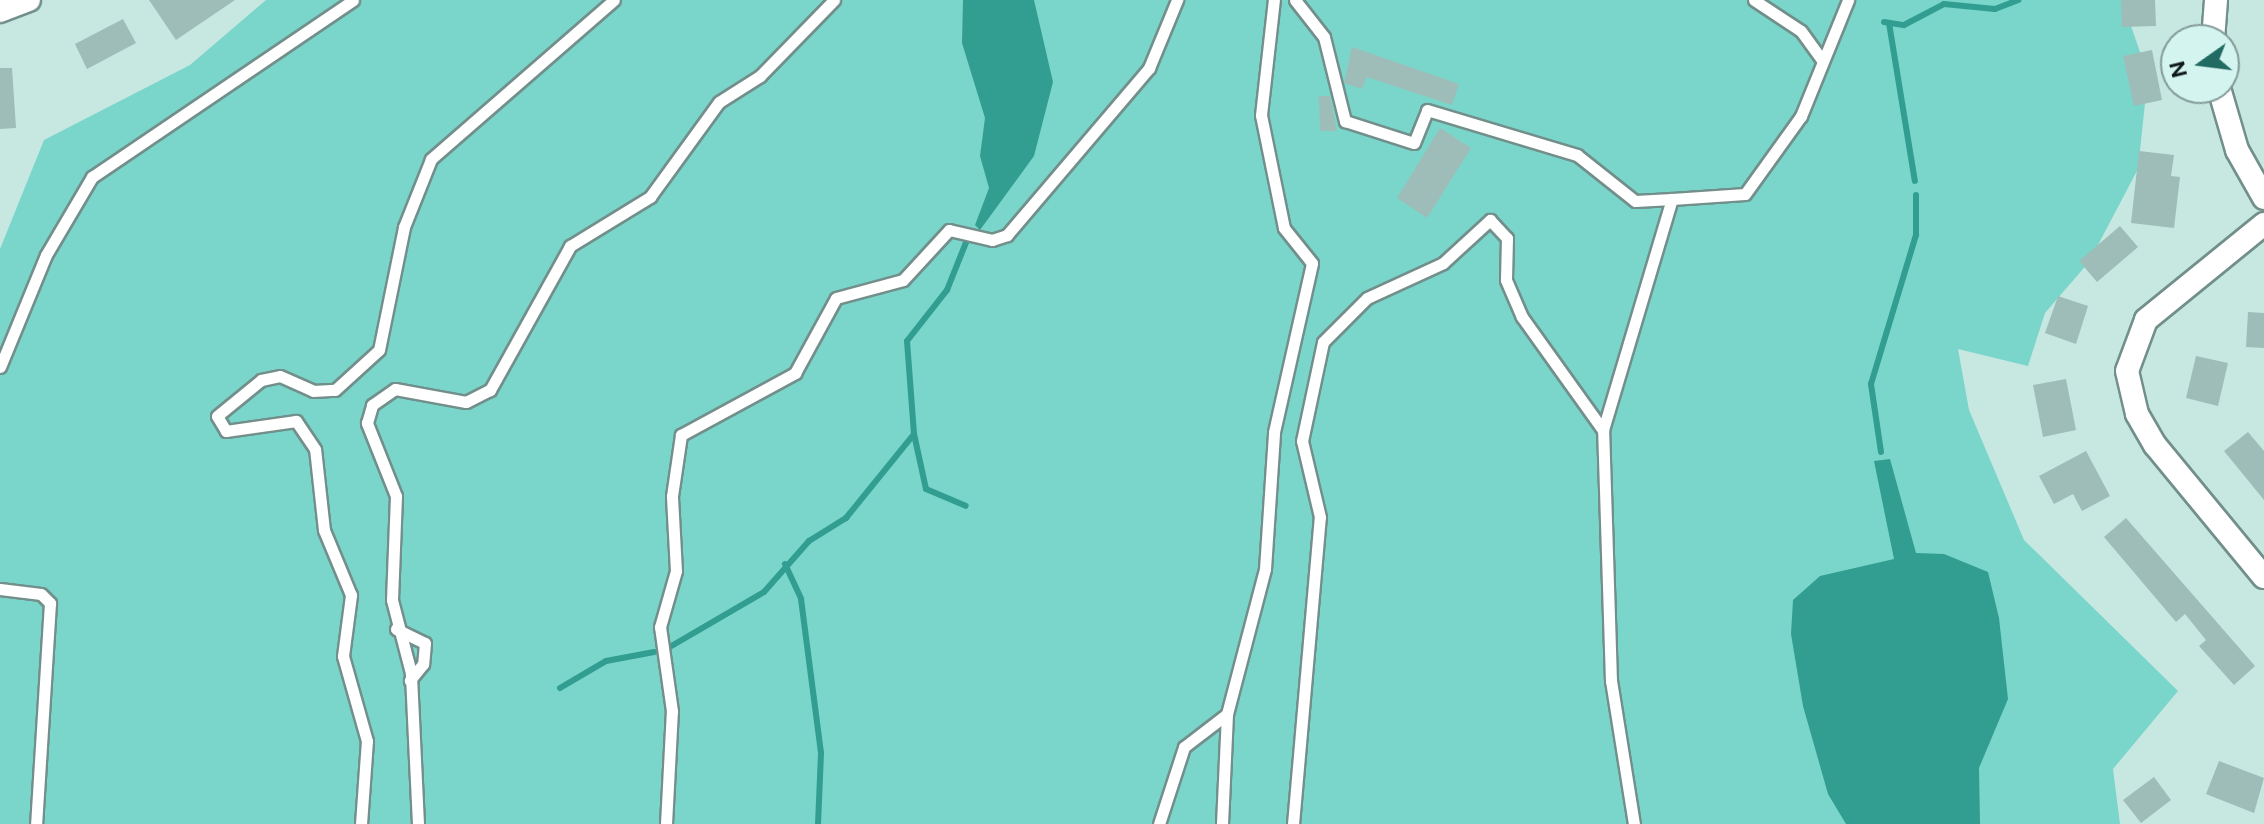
<!DOCTYPE html>
<html>
<head>
<meta charset="utf-8">
<style>
  body { margin:0 }
  #map { position:relative; width:2264px; height:824px; overflow:hidden; background:#c7e7e1; font-family:"DM Sans",sans-serif }
  div>[style] { position:absolute }
  [style*='--x'] { left:calc(var(--x)*1px); top:calc(var(--y)*1px); width:calc(var(--w)*1px); rotate:calc(var(--a)*1deg) }
  .green>* { inset:0; background:#7ad6ca }
  .water>* { inset:0; background:#329d91 }
  .stream>* { height:6px; margin:-3px; padding:0 3px; transform-origin:3px; border-radius:3px; background:#329d91 }
  .building>* { inset:0; background:#9ebdb8 }
  .roads { filter:drop-shadow(2px 0 #728f8b) drop-shadow(-2px 0 #728f8b) drop-shadow(0 2px #728f8b) drop-shadow(0 -2px #728f8b) }
  .service>* { height:11px; margin:-5.5px; padding:0 5.5px; transform-origin:5.5px; border-radius:5.5px; background:#fff }
  .minor>* { height:22px; margin:-11px; padding:0 11px; transform-origin:11px; border-radius:11px; background:#fff }
  span { translate:-50% -50%; white-space:nowrap; text-align:center; line-height:1.15; -webkit-text-stroke:7px #d4f4ef; paint-order:stroke }
  .north { position:absolute; left:2160px; top:24px; width:80px; height:80px; box-sizing:border-box; background:#d4f4ef; border:2px solid #849c99; border-radius:50%; rotate:256deg; font-size:22px; font-weight:700; line-height:32px; text-align:center; color:#0d1817 }
  .north::after { content:''; display:block; margin:auto; width:28px; height:36px; background:#226b63; clip-path:polygon(50% 0,100% 100%,50% 72%,0 100%) }
</style>
</head>
<body>
<div id="map">
  <div class="green">
    <div style="clip-path:polygon(266px 0,2122px 0,2148px 75px,2138px 169px,2089px 262px,2045px 313px,2028px 366px,1958px 349px,1969px 410px,2024px 540px,2178px 691px,2113px 769px,2120px 824px,0 824px,0 249px,44px 140px,190px 65px)"></div>
  </div>
  <div class="water">
    <div style="clip-path:polygon(963px 0,1034px 0,1053px 82px,1034px 156px,980px 230px,975px 225px,989px 188px,980px 156px,985px 118px,962px 43px)"></div>
    <div style="clip-path:polygon(1890px 459px,1916px 553px,1944px 554px,1988px 572px,1999px 618px,2008px 699px,1979px 768px,1980px 824px,1846px 824px,1828px 794px,1803px 706px,1791px 634px,1793px 600px,1820px 576px,1894px 559px,1874px 461px)"></div>
  </div>
  <div class="stream">
    <div style="--x:1884;--y:22;--w:20;--a:9"></div>
    <div style="--x:1904;--y:25;--w:45;--a:-27.7"></div>
    <div style="--x:1944;--y:4;--w:51;--a:5.6"></div>
    <div style="--x:1995;--y:9;--w:25;--a:-21"></div>
    <div style="--x:1889;--y:23;--w:160;--a:80.7"></div>
    <div style="--x:914;--y:434;--w:56;--a:77.7"></div>
    <div style="--x:926;--y:489;--w:43;--a:23"></div>
    <div style="--x:1881;--y:452;--w:69;--a:-98.4"></div>
    <div style="--x:1871;--y:384;--w:156;--a:-73.2"></div>
    <div style="--x:1916;--y:235;--w:40;--a:-90"></div>
    <div style="--x:785;--y:564;--w:38;--a:65"></div>
    <div style="--x:801;--y:599;--w:155;--a:82.6"></div>
    <div style="--x:821;--y:753;--w:71;--a:92.4"></div>
    <div style="--x:668;--y:648;--w:111;--a:-30.3"></div>
    <div style="--x:764;--y:592;--w:68;--a:-48.6"></div>
    <div style="--x:809;--y:541;--w:44;--a:-31.9"></div>
    <div style="--x:846;--y:518;--w:108;--a:-51"></div>
    <div style="--x:914;--y:434;--w:93;--a:-94.3"></div>
    <div style="--x:907;--y:341;--w:65;--a:-51.9"></div>
    <div style="--x:947;--y:290;--w:54;--a:-68.2"></div>
    <div style="--x:560;--y:688;--w:53;--a:-30.4"></div>
    <div style="--x:606;--y:661;--w:49;--a:-10.6"></div>
  </div>
  <div class="building">
    <div style="clip-path:polygon(149px 0,235px 0,176px 40px)"></div>
    <div style="clip-path:polygon(2121px 0,2155px 0,2156px 26px,2122px 27px)"></div>
    <div style="clip-path:polygon(123px 19px,136px 43px,87px 69px,75px 44px)"></div>
    <div style="clip-path:polygon(1352px 47px,1459px 84px,1452px 105px,1367px 77px,1362px 89px,1344px 83px)"></div>
    <div style="clip-path:polygon(2152px 50px,2162px 100px,2134px 106px,2123px 56px)"></div>
    <div style="clip-path:polygon(0 68px,12px 68px,16px 128px,0 129px)"></div>
    <div style="clip-path:polygon(1319px 96px,1330px 96px,1337px 131px,1320px 131px)"></div>
    <div style="clip-path:polygon(1440px 128px,1471px 148px,1427px 218px,1397px 198px)"></div>
    <div style="clip-path:polygon(2139px 151px,2174px 155px,2171px 176px,2180px 177px,2174px 228px,2131px 223px)"></div>
    <div style="clip-path:polygon(2120px 226px,2138px 247px,2097px 282px,2079px 261px)"></div>
    <div style="clip-path:polygon(2058px 296px,2088px 306px,2076px 344px,2045px 333px)"></div>
    <div style="clip-path:polygon(2248px 312px,2264px 313px,2264px 348px,2246px 347px)"></div>
    <div style="clip-path:polygon(2196px 356px,2228px 363px,2218px 406px,2186px 398px)"></div>
    <div style="clip-path:polygon(2066px 379px,2076px 430px,2043px 437px,2033px 385px)"></div>
    <div style="clip-path:polygon(2248px 432px,2264px 451px,2264px 500px,2224px 451px)"></div>
    <div style="clip-path:polygon(2086px 451px,2110px 496px,2082px 511px,2073px 494px,2054px 504px,2039px 476px)"></div>
    <div style="clip-path:polygon(2126px 518px,2255px 666px,2234px 685px,2199px 646px,2206px 640px,2185px 614px,2176px 622px,2104px 537px)"></div>
    <div style="clip-path:polygon(2219px 761px,2264px 778px,2254px 813px,2206px 794px)"></div>
    <div style="clip-path:polygon(2154px 777px,2171px 800px,2141px 823px,2123px 800px)"></div>
  </div>
  <div class="roads">
    <div class="service">
      <div style="--x:1295;--y:0;--w:47;--a:51.9"></div>
      <div style="--x:1324;--y:37;--w:87;--a:76"></div>
      <div style="--x:1345;--y:121;--w:72;--a:17.7"></div>
      <div style="--x:1414;--y:143;--w:35;--a:-68"></div>
      <div style="--x:1427;--y:110;--w:157;--a:16.7"></div>
      <div style="--x:1577;--y:155;--w:74;--a:38.4"></div>
      <div style="--x:1635;--y:201;--w:37;--a:-3"></div>
      <div style="--x:1754;--y:0;--w:56;--a:33.4"></div>
      <div style="--x:1801;--y:31;--w:37;--a:54"></div>
      <div style="--x:0;--y:367;--w:121;--a:-67.7"></div>
      <div style="--x:46;--y:255;--w:91;--a:-59.5"></div>
      <div style="--x:92;--y:177;--w:315;--a:-34.1"></div>
      <div style="--x:0;--y:589;--w:41;--a:7"></div>
      <div style="--x:41;--y:594;--w:13;--a:45"></div>
      <div style="--x:50;--y:603;--w:221;--a:93.6"></div>
      <div style="--x:396;--y:629;--w:32;--a:26"></div>
      <div style="--x:425;--y:643;--w:21;--a:95"></div>
      <div style="--x:423;--y:664;--w:21;--a:129"></div>
      <div style="--x:361;--y:824;--w:83;--a:-85.9"></div>
      <div style="--x:367;--y:741;--w:88;--a:-105.8"></div>
      <div style="--x:343;--y:656;--w:62;--a:-82.5"></div>
      <div style="--x:351;--y:595;--w:70;--a:-112.6"></div>
      <div style="--x:324;--y:530;--w:81;--a:-96.3"></div>
      <div style="--x:315;--y:449;--w:34;--a:-124"></div>
      <div style="--x:296;--y:421;--w:71;--a:171.9"></div>
      <div style="--x:226;--y:431;--w:17;--a:-121"></div>
      <div style="--x:217;--y:416;--w:57;--a:-39.3"></div>
      <div style="--x:261;--y:380;--w:19;--a:-12"></div>
      <div style="--x:280;--y:376;--w:36;--a:24"></div>
      <div style="--x:313;--y:391;--w:22;--a:-3"></div>
      <div style="--x:335;--y:390;--w:59;--a:-42.3"></div>
      <div style="--x:379;--y:350;--w:126;--a:-78.5"></div>
      <div style="--x:404;--y:227;--w:73;--a:-68.3"></div>
      <div style="--x:431;--y:159;--w:242;--a:-41"></div>
      <div style="--x:418;--y:824;--w:151;--a:-92.7"></div>
      <div style="--x:411;--y:673;--w:75;--a:-104.6"></div>
      <div style="--x:392;--y:600;--w:104;--a:-87.8"></div>
      <div style="--x:396;--y:496;--w:79;--a:-111.7"></div>
      <div style="--x:367;--y:423;--w:19;--a:-74"></div>
      <div style="--x:372;--y:405;--w:28;--a:-35"></div>
      <div style="--x:395;--y:389;--w:72;--a:10.4"></div>
      <div style="--x:466;--y:402;--w:27;--a:-27"></div>
      <div style="--x:490;--y:390;--w:165;--a:-60.9"></div>
      <div style="--x:570;--y:246;--w:94;--a:-31.5"></div>
      <div style="--x:650;--y:197;--w:117;--a:-54"></div>
      <div style="--x:719;--y:102;--w:49;--a:-32.4"></div>
      <div style="--x:760;--y:76;--w:106;--a:-45.8"></div>
      <div style="--x:666;--y:824;--w:113;--a:-87"></div>
      <div style="--x:672;--y:711;--w:85;--a:-98.1"></div>
      <div style="--x:660;--y:627;--w:58;--a:-74.1"></div>
      <div style="--x:676;--y:571;--w:75;--a:-93.1"></div>
      <div style="--x:672;--y:496;--w:62;--a:-81.6"></div>
      <div style="--x:681;--y:435;--w:130;--a:-28.5"></div>
      <div style="--x:795;--y:373;--w:85;--a:-61.3"></div>
      <div style="--x:836;--y:298;--w:69;--a:-15"></div>
      <div style="--x:903;--y:280;--w:68;--a:-47.4"></div>
      <div style="--x:949;--y:230;--w:44;--a:13.1"></div>
      <div style="--x:992;--y:240;--w:16;--a:-18"></div>
      <div style="--x:1007;--y:235;--w:219;--a:-49.6"></div>
      <div style="--x:1149;--y:68;--w:74;--a:-67.6"></div>
      <div style="--x:1159;--y:824;--w:81;--a:-72"></div>
      <div style="--x:1184;--y:747;--w:54;--a:-37.5"></div>
      <div style="--x:1222;--y:824;--w:110;--a:-87.4"></div>
      <div style="--x:1227;--y:714;--w:150;--a:-75.3"></div>
      <div style="--x:1265;--y:569;--w:137;--a:-86.2"></div>
      <div style="--x:1274;--y:432;--w:173;--a:-77.3"></div>
      <div style="--x:1312;--y:263;--w:45;--a:-128.7"></div>
      <div style="--x:1284;--y:228;--w:115;--a:-101.5"></div>
      <div style="--x:1261;--y:115;--w:116;--a:-83.6"></div>
      <div style="--x:1293;--y:824;--w:308;--a:-85"></div>
      <div style="--x:1320;--y:517;--w:78;--a:-103.3"></div>
      <div style="--x:1302;--y:441;--w:101;--a:-78"></div>
      <div style="--x:1323;--y:342;--w:62;--a:-45"></div>
      <div style="--x:1367;--y:298;--w:84;--a:-24.7"></div>
      <div style="--x:1443;--y:263;--w:64;--a:-42.5"></div>
      <div style="--x:1490;--y:220;--w:25;--a:47"></div>
      <div style="--x:1507;--y:238;--w:42;--a:91.4"></div>
      <div style="--x:1506;--y:280;--w:40;--a:66.6"></div>
      <div style="--x:1522;--y:317;--w:139;--a:54.4"></div>
      <div style="--x:1634;--y:824;--w:145;--a:-99.1"></div>
      <div style="--x:1611;--y:681;--w:251;--a:-91.8"></div>
      <div style="--x:1603;--y:430;--w:241;--a:-73.4"></div>
      <div style="--x:1672;--y:199;--w:73;--a:-3.9"></div>
      <div style="--x:1745;--y:194;--w:96;--a:-54.3"></div>
      <div style="--x:1801;--y:116;--w:125;--a:-67.9"></div>
    </div>
    <div class="minor">
      <div style="--x:0;--y:11;--w:31;--a:-21"></div>
      <div style="--x:2213;--y:40;--w:40;--a:-85.7"></div>
      <div style="--x:2219;--y:88;--w:65;--a:73.8"></div>
      <div style="--x:2237;--y:150;--w:55;--a:60.6"></div>
      <div style="--x:2264;--y:224;--w:152;--a:140.9"></div>
      <div style="--x:2146;--y:320;--w:54;--a:110.4"></div>
      <div style="--x:2127;--y:371;--w:44;--a:76.9"></div>
      <div style="--x:2137;--y:414;--w:36;--a:60"></div>
      <div style="--x:2155;--y:445;--w:171;--a:50.5"></div>
    </div>
  </div>
  <div class="north">N</div>
</div>
</body>
</html>
